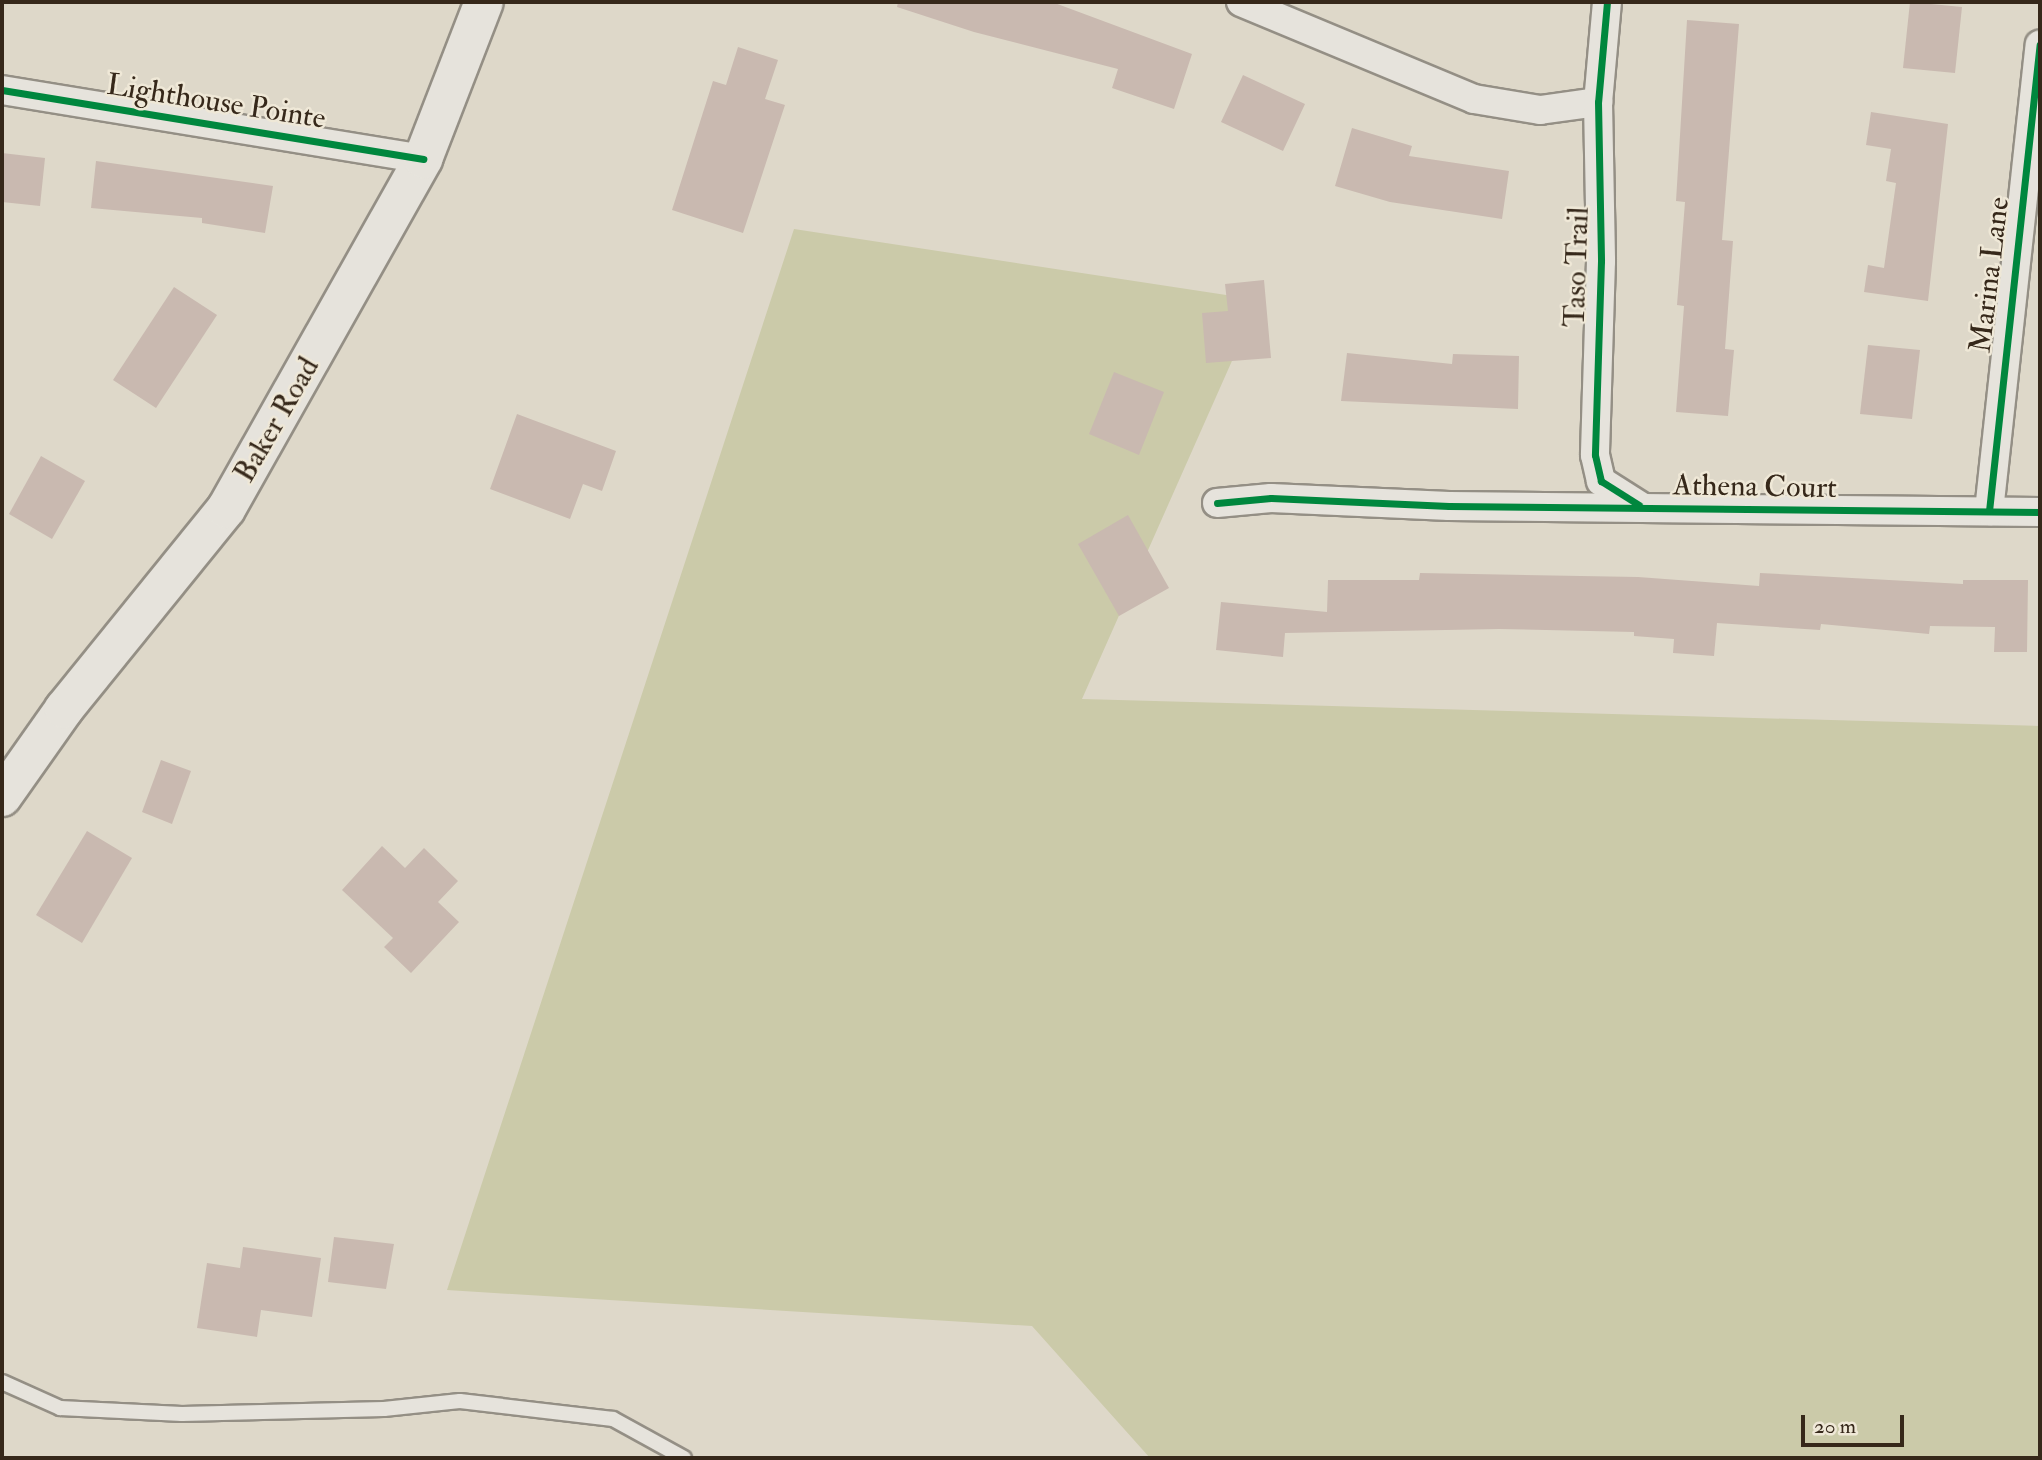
<!DOCTYPE html>
<html>
<head>
<meta charset="utf-8">
<style>
  body { margin:0 }
  #map { position:relative; width:2042px; height:1460px; overflow:hidden; background:#ded8c9; font-family:"IM FELL Double Pica",serif }
  div>[style] { position:absolute }
  [style*='--x'] { left:calc(var(--x)*1px); top:calc(var(--y)*1px); width:calc(var(--w)*1px); rotate:calc(var(--a)*1deg) }
  .green>* { inset:0; background:#cbcaa9 }
  .building>* { inset:0; background:#c9b9b0 }
  .roads { filter:drop-shadow(2px 0 #948f85) drop-shadow(-2px 0 #948f85) drop-shadow(0 2px #948f85) drop-shadow(0 -2px #948f85) }
  .service>* { height:14px; margin:-7px; padding:0 7px; transform-origin:7px; border-radius:7px; background:#e6e3dc }
  .minor>* { height:28px; margin:-14px; padding:0 14px; transform-origin:14px; border-radius:14px; background:#e6e3dc }
  .secondary>* { height:38px; margin:-19px; padding:0 19px; transform-origin:19px; border-radius:19px; background:#e6e3dc }
  .cycleway>* { height:7px; margin:-3.5px; padding:0 3.5px; transform-origin:3.5px; border-radius:3.5px; background:#00873e }
  span { translate:-50% -50%; white-space:nowrap; text-align:center; line-height:1.15; -webkit-text-stroke:5px #efe8d7; paint-order:stroke }
  .street-label { font-size:30px; color:#36281a }
  .frame { position:absolute; inset:0; border:4px solid #36281a; pointer-events:none }
  .scale { position:absolute; left:1801px; top:1415px; width:103px; height:32px; box-sizing:border-box; border:4px solid #36281a; border-top:0; padding-left:9px; font-size:21px; line-height:24px; white-space:nowrap; color:#36281a; -webkit-text-stroke:5px #efe8d7; paint-order:stroke }
</style>
</head>
<body>
<div id="map">
  <div class="green">
    <div style="clip-path:polygon(794px 229px,1259px 300px,1082px 699px,2040px 726px,2040px 1458px,1150px 1458px,1032px 1326px,447px 1290px)"></div>
  </div>
  <div class="building">
    <div style="clip-path:polygon(898px 2px,1052px 2px,1192px 54px,1174px 109px,1112px 88px,1118px 69px,974px 32px,897px 7px)"></div>
    <div style="clip-path:polygon(1910px 2px,1962px 7px,1955px 73px,1903px 68px)"></div>
    <div style="clip-path:polygon(1687px 20px,1739px 24px,1722px 240px,1733px 241px,1725px 349px,1734px 350px,1728px 416px,1676px 412px,1684px 306px,1677px 305px,1685px 202px,1676px 201px)"></div>
    <div style="clip-path:polygon(738px 47px,778px 60px,765px 99px,785px 105px,743px 233px,672px 210px,713px 81px,726px 85px)"></div>
    <div style="clip-path:polygon(1243px 75px,1305px 104px,1283px 151px,1221px 122px)"></div>
    <div style="clip-path:polygon(1871px 112px,1948px 124px,1928px 301px,1864px 292px,1868px 265px,1884px 268px,1896px 183px,1886px 181px,1891px 149px,1866px 145px)"></div>
    <div style="clip-path:polygon(1352px 128px,1412px 146px,1409px 156px,1509px 171px,1502px 219px,1390px 202px,1335px 186px)"></div>
    <div style="clip-path:polygon(2px 153px,45px 158px,40px 206px,2px 202px)"></div>
    <div style="clip-path:polygon(96px 161px,273px 186px,265px 233px,202px 223px,202px 218px,91px 208px)"></div>
    <div style="clip-path:polygon(1264px 280px,1271px 358px,1206px 363px,1202px 313px,1228px 311px,1225px 284px)"></div>
    <div style="clip-path:polygon(174px 287px,217px 315px,156px 408px,113px 380px)"></div>
    <div style="clip-path:polygon(1868px 345px,1920px 350px,1912px 419px,1860px 414px)"></div>
    <div style="clip-path:polygon(1347px 353px,1452px 364px,1453px 354px,1519px 356px,1518px 409px,1341px 401px)"></div>
    <div style="clip-path:polygon(1114px 372px,1164px 392px,1139px 455px,1089px 434px)"></div>
    <div style="clip-path:polygon(517px 414px,616px 451px,602px 491px,583px 484px,570px 519px,490px 489px)"></div>
    <div style="clip-path:polygon(41px 456px,85px 481px,52px 539px,9px 514px)"></div>
    <div style="clip-path:polygon(1128px 515px,1169px 588px,1119px 616px,1078px 544px)"></div>
    <div style="clip-path:polygon(1420px 573px,1638px 577px,1759px 586px,1760px 573px,1963px 584px,1963px 580px,2028px 580px,2027px 652px,1994px 652px,1995px 627px,1930px 626px,1929px 634px,1821px 624px,1820px 630px,1717px 623px,1714px 656px,1673px 653px,1674px 639px,1634px 636px,1634px 632px,1499px 629px,1285px 633px,1283px 657px,1216px 650px,1221px 602px,1327px 612px,1328px 580px,1419px 580px)"></div>
    <div style="clip-path:polygon(161px 760px,191px 771px,172px 824px,142px 812px)"></div>
    <div style="clip-path:polygon(87px 831px,132px 858px,82px 943px,36px 915px)"></div>
    <div style="clip-path:polygon(382px 846px,405px 868px,424px 848px,458px 881px,438px 902px,459px 922px,411px 973px,384px 947px,393px 938px,342px 890px)"></div>
    <div style="clip-path:polygon(334px 1237px,394px 1244px,386px 1289px,328px 1282px)"></div>
    <div style="clip-path:polygon(243px 1247px,321px 1258px,312px 1317px,261px 1310px,257px 1337px,197px 1328px,207px 1263px,240px 1268px)"></div>
  </div>
  <div class="roads">
    <div class="service">
      <div style="--x:2;--y:1382;--w:64;--a:24.1"></div>
      <div style="--x:60;--y:1408;--w:122;--a:2.8"></div>
      <div style="--x:182;--y:1414;--w:202;--a:-1.4"></div>
      <div style="--x:384;--y:1409;--w:76;--a:-6"></div>
      <div style="--x:460;--y:1401;--w:154;--a:6.7"></div>
      <div style="--x:613;--y:1419;--w:81;--a:28.8"></div>
    </div>
    <div class="minor">
      <div style="--x:1241;--y:2;--w:252;--a:22.6"></div>
      <div style="--x:1474;--y:99;--w:67;--a:9.5"></div>
      <div style="--x:1540;--y:110;--w:59;--a:-7.9"></div>
      <div style="--x:1607;--y:2;--w:100;--a:95.1"></div>
      <div style="--x:1598;--y:102;--w:159;--a:88.9"></div>
      <div style="--x:1601;--y:261;--w:194;--a:91.8"></div>
      <div style="--x:1595;--y:455;--w:27;--a:77"></div>
      <div style="--x:1601;--y:481;--w:49;--a:32.4"></div>
      <div style="--x:2;--y:90;--w:427;--a:9.3"></div>
      <div style="--x:1217;--y:503;--w:54;--a:-5.3"></div>
      <div style="--x:1271;--y:498;--w:178;--a:2.6"></div>
      <div style="--x:1449;--y:506;--w:591;--a:0.58"></div>
      <div style="--x:1989;--y:511;--w:469;--a:-83.8"></div>
    </div>
    <div class="secondary">
      <div style="--x:2;--y:797;--w:108;--a:-54.8"></div>
      <div style="--x:64;--y:709;--w:257;--a:-51"></div>
      <div style="--x:226;--y:509;--w:402;--a:-60.6"></div>
      <div style="--x:423;--y:159;--w:168;--a:-68.8"></div>
    </div>
  </div>
  <div class="cycleway">
    <div style="--x:1607;--y:2;--w:100;--a:95.1"></div>
    <div style="--x:1598;--y:102;--w:159;--a:88.9"></div>
    <div style="--x:1601;--y:261;--w:194;--a:91.8"></div>
    <div style="--x:1595;--y:455;--w:27;--a:77"></div>
    <div style="--x:1601;--y:481;--w:45;--a:32.3"></div>
    <div style="--x:2;--y:90;--w:427;--a:9.3"></div>
    <div style="--x:1217;--y:503;--w:54;--a:-5.3"></div>
    <div style="--x:1271;--y:498;--w:178;--a:2.6"></div>
    <div style="--x:1449;--y:506;--w:591;--a:0.58"></div>
    <div style="--x:1989;--y:511;--w:469;--a:-83.8"></div>
  </div>
  <div class="street-label">
    <span style="left:216px;top:102px;rotate:9deg">Lighthouse Pointe</span>
    <span style="left:1577px;top:267px;rotate:-88deg">Taso Trail</span>
    <span style="left:1990px;top:275px;rotate:-83deg">Marina Lane</span>
    <span style="left:277px;top:420px;rotate:-60deg">Baker Road</span>
    <span style="left:1755px;top:487px;rotate:1deg">Athena Court</span>
  </div>
  <div class="frame"></div>
  <div class="scale">20 m</div>
</div>
</body>
</html>
